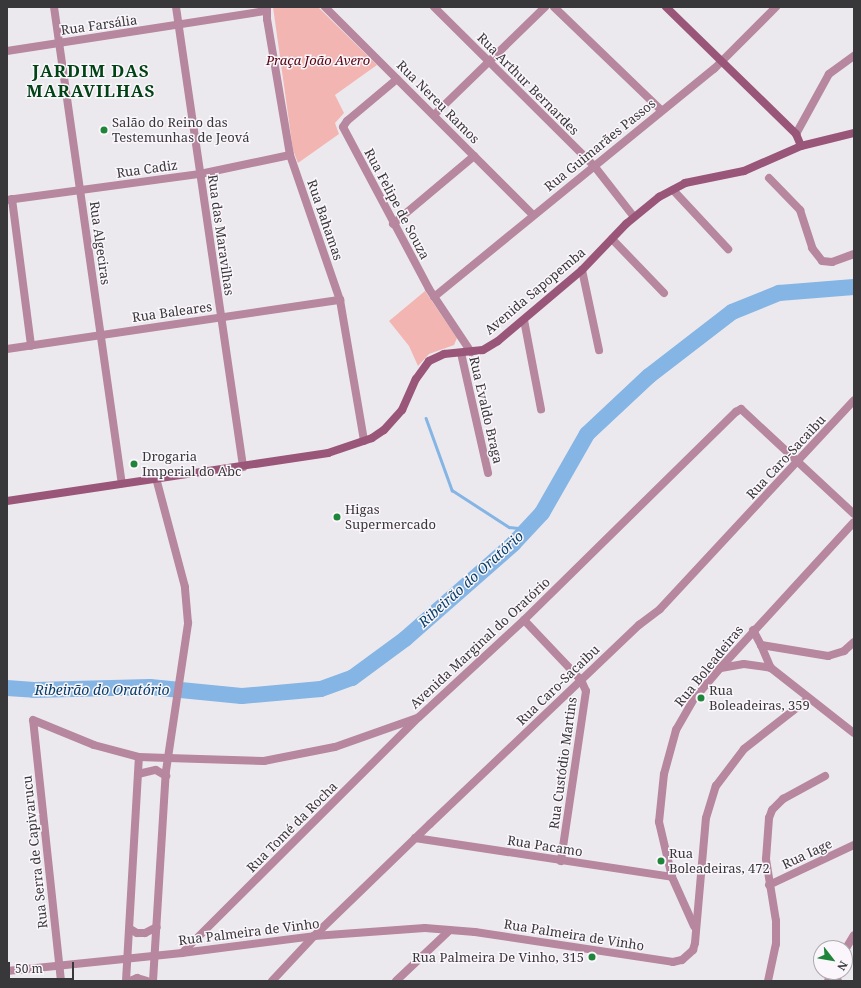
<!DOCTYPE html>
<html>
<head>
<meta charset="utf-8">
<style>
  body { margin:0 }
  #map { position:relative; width:861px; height:988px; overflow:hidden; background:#ece9ee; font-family:"Noto Serif",serif }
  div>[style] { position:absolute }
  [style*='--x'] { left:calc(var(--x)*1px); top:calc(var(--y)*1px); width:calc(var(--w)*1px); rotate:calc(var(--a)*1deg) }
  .green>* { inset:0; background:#f3b5b2 }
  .stream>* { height:2.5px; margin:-1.25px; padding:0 1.25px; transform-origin:1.25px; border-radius:1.25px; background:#84b5e4 }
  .river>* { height:16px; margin:-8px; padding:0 8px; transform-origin:8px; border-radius:8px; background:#84b5e4 }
  .minor>* { height:8px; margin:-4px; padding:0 4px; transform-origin:4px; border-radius:4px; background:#b6879e }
  .tertiary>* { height:8px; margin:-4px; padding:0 4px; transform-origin:4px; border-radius:4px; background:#b6879e }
  .secondary>* { height:8px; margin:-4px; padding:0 4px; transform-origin:4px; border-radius:4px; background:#995679 }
  .dots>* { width:11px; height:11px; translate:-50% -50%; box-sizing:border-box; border:2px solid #faf6fb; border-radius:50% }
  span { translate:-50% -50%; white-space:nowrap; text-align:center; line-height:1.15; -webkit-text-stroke:3px #faf6fb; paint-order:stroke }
  .street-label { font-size:13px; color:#383739 }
  .park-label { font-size:13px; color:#57000e; font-style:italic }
  .poi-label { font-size:13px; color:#383739 }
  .left { translate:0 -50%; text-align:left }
  .right { translate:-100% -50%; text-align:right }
  .water-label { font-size:14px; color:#053f6a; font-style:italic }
  .district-label { font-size:17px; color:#004314; font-weight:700; letter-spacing:1px }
  .frame { position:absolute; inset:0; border:8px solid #383739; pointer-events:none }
  .north { position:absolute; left:813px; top:940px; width:40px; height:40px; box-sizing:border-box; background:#faf6fb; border:1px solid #acaaad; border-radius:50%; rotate:121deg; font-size:11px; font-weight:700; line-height:16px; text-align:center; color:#383739 }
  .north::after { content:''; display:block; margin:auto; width:14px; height:18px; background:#1e853a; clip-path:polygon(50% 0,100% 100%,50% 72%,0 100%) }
  .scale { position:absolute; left:8px; top:962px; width:66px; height:18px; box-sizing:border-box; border:2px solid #383739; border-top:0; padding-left:5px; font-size:12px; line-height:14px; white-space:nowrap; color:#383739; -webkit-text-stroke:3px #faf6fb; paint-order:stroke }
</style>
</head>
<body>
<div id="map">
  <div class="green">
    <div style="clip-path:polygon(273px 7px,318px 7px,377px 65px,335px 95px,344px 113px,335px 123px,339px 134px,298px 163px,293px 150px)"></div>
    <div style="clip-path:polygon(425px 291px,457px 338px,454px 345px,429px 354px,418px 366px,409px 346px,389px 321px)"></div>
  </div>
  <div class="stream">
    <div style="--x:426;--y:418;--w:77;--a:70.1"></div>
    <div style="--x:452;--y:490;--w:68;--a:33"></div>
    <div style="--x:509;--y:527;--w:19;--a:6"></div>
  </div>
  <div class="river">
    <div style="--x:7;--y:688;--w:27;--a:4"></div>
    <div style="--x:34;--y:690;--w:116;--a:-1.5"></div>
    <div style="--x:150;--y:687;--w:92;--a:5.6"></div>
    <div style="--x:242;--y:696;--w:79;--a:-5.1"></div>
    <div style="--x:321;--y:689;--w:33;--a:-20"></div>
    <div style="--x:352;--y:678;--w:66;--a:-36.3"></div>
    <div style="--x:405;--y:639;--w:144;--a:-41.3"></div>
    <div style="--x:513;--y:544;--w:42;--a:-46.9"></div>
    <div style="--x:542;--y:513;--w:91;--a:-60.3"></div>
    <div style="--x:587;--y:434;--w:85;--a:-43.1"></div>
    <div style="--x:649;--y:376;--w:105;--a:-37.6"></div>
    <div style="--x:732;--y:312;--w:51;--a:-22"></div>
    <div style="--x:779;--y:293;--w:75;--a:-4.6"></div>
  </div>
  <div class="minor">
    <div style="--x:54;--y:7;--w:481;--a:81.9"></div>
    <div style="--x:176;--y:7;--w:465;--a:81.7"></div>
    <div style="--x:267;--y:7;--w:12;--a:90"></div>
    <div style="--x:267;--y:19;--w:138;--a:80.4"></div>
    <div style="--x:290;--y:155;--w:153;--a:71"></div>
    <div style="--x:340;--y:300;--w:143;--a:80.3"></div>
    <div style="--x:325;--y:7;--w:294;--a:45"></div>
    <div style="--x:434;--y:7;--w:227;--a:44.8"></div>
    <div style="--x:595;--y:167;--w:63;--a:52"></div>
    <div style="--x:554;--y:7;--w:149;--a:43.9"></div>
    <div style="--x:7;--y:51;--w:262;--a:-8.8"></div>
    <div style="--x:397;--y:79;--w:65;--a:140"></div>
    <div style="--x:347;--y:121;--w:7;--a:124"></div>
    <div style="--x:343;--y:127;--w:183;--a:62"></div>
    <div style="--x:429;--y:289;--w:76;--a:56.3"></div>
    <div style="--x:434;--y:115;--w:155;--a:-44.2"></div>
    <div style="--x:796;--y:134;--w:68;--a:-61.2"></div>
    <div style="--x:829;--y:74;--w:31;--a:-36"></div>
    <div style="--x:769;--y:178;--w:45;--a:45.9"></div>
    <div style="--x:800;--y:210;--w:40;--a:72"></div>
    <div style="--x:812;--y:248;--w:16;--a:52"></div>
    <div style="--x:822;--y:261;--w:10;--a:6"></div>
    <div style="--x:832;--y:262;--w:23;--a:-20"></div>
    <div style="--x:673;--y:190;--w:81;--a:47"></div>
    <div style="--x:12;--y:199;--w:148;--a:82.6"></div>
    <div style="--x:7;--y:200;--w:195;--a:-7.7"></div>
    <div style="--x:200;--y:174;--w:92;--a:-11.9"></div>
    <div style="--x:393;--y:224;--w:106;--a:-40"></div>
    <div style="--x:612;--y:239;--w:75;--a:46.1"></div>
    <div style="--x:582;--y:270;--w:82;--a:78"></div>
    <div style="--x:434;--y:297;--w:361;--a:-39.2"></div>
    <div style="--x:714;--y:69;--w:88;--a:-45"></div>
    <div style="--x:524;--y:320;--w:91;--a:79.2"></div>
    <div style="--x:7;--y:349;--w:337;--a:-8.4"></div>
    <div style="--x:461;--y:353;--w:123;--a:77.3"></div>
    <div style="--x:524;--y:620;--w:83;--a:46.5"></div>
    <div style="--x:581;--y:680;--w:12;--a:66"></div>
    <div style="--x:586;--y:691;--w:172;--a:98.4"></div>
    <div style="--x:753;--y:630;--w:17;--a:62"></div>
    <div style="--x:761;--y:645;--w:68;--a:9.3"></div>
    <div style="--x:828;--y:656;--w:17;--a:-17"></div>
    <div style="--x:844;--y:651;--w:13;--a:-42"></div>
    <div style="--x:761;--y:645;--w:25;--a:67"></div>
    <div style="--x:721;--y:668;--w:23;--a:-10"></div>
    <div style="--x:744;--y:664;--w:27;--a:8"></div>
    <div style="--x:771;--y:668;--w:105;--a:38.1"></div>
    <div style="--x:168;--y:758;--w:96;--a:1.8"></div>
    <div style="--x:264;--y:761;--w:72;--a:-11.2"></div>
    <div style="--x:335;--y:747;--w:87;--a:-19.5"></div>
    <div style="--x:415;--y:838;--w:260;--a:8.6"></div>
    <div style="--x:769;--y:885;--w:94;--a:-25.2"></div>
    <div style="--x:694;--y:926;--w:54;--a:-114.2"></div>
    <div style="--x:672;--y:877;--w:57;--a:-103.3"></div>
    <div style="--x:659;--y:822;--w:48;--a:-84.1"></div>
    <div style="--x:664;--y:774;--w:46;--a:-74.7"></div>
    <div style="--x:676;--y:730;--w:36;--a:-60"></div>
    <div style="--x:694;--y:699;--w:43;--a:-49.7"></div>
    <div style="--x:722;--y:666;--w:195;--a:-47.5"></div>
    <div style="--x:845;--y:950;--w:17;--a:-59"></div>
    <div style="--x:182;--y:953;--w:334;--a:-44.9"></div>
    <div style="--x:419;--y:717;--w:143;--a:-42.7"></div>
    <div style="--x:524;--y:620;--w:297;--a:-44.5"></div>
    <div style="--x:736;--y:412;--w:6;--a:-31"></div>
    <div style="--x:741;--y:409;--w:154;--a:42.9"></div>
    <div style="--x:7;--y:971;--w:176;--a:-5.9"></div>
    <div style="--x:182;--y:953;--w:133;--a:-7.3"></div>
    <div style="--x:314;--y:936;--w:111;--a:-4.1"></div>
    <div style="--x:425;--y:928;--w:50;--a:4.6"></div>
    <div style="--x:475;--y:932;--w:200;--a:8.6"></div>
    <div style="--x:673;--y:962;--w:9;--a:-13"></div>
    <div style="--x:682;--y:960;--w:15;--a:-42"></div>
    <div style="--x:693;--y:950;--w:7;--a:-74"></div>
    <div style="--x:695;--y:943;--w:125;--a:-85"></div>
    <div style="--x:706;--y:818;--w:34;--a:-73"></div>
    <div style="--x:716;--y:786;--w:46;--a:-52.9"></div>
    <div style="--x:744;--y:749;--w:81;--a:-38"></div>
    <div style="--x:834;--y:972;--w:10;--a:66"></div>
    <div style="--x:61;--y:981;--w:262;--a:-96.1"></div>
    <div style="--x:33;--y:720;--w:66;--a:22.3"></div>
    <div style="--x:94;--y:745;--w:47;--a:14.9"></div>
    <div style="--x:272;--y:981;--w:62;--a:-47"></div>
    <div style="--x:314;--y:936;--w:161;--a:-44"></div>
    <div style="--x:430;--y:824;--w:289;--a:-43.6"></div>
    <div style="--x:639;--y:625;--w:26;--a:-37"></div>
    <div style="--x:660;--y:609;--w:285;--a:-47.1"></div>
    <div style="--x:396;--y:981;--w:74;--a:-43.4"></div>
    <div style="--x:768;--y:981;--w:38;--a:-78"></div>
    <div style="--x:776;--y:944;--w:23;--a:-90"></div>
    <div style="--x:776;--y:921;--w:63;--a:-99.2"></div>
    <div style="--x:766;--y:859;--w:41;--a:-85.8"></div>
    <div style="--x:769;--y:818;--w:9;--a:-69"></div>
    <div style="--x:772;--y:810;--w:16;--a:-45"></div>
    <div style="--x:783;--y:799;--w:48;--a:-28.7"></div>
    <div style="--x:828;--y:981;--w:10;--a:-66"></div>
  </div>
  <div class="tertiary">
    <div style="--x:138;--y:774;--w:18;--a:-13"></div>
    <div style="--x:156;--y:770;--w:12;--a:31"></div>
    <div style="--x:130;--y:929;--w:8;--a:30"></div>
    <div style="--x:137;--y:933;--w:8;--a:0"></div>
    <div style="--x:145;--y:933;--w:13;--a:-27"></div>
    <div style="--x:126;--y:981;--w:224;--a:-86.7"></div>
    <div style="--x:139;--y:757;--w:29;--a:2"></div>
    <div style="--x:130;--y:981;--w:8;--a:-23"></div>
    <div style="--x:137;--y:978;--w:10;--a:17"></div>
    <div style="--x:153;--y:981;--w:210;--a:-86.5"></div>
    <div style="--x:166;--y:771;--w:150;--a:-81.5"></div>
    <div style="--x:188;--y:623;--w:36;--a:-95"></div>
    <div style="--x:185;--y:587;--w:113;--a:-104.9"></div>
  </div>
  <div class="secondary">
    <div style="--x:666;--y:7;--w:182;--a:44.3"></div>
    <div style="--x:796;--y:134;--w:13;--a:67"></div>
    <div style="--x:7;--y:501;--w:325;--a:-8.5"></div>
    <div style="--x:328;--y:453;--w:46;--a:-18.8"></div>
    <div style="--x:372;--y:438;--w:14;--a:-34"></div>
    <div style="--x:384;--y:430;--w:27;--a:-48"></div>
    <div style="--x:402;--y:410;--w:34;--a:-66"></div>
    <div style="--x:416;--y:379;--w:22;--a:-54"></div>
    <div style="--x:429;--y:361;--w:17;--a:-25"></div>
    <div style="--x:444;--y:354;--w:39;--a:-6"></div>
    <div style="--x:483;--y:350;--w:17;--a:-31"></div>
    <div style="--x:498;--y:341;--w:110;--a:-40.2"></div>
    <div style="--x:582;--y:270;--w:64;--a:-46.3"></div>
    <div style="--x:626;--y:224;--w:43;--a:-39.3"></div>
    <div style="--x:659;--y:197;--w:30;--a:-28"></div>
    <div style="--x:685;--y:183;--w:60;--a:-11.5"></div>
    <div style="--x:744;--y:171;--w:62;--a:-23.7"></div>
    <div style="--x:801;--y:146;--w:55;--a:-13.8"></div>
  </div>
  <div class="dots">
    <div style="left:104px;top:130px;background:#1e853a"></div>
    <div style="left:134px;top:464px;background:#1e853a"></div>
    <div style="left:337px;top:517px;background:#1e853a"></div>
    <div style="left:701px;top:698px;background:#1e853a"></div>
    <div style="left:661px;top:861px;background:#1e853a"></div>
    <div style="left:592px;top:957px;background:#1e853a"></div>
  </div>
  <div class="street-label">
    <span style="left:99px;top:25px;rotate:-8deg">Rua Farsália</span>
    <span style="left:528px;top:84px;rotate:45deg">Rua Arthur Bernardes</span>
    <span style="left:438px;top:102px;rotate:45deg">Rua Nereu Ramos</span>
    <span style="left:600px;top:145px;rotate:-39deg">Rua Guimarães Passos</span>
    <span style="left:147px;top:169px;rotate:-8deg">Rua Cadiz</span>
    <span style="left:397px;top:204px;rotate:62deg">Rua Felipe de Souza</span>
    <span style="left:325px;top:220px;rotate:71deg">Rua Bahamas</span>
    <span style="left:221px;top:235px;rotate:82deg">Rua das Maravilhas</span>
    <span style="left:100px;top:243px;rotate:82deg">Rua Algeciras</span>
    <span style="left:535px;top:291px;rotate:-40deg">Avenida Sapopemba</span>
    <span style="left:172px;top:312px;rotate:-8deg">Rua Baleares</span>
    <span style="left:486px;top:410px;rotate:77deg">Rua Evaldo Braga</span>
    <span style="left:786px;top:457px;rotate:-47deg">Rua Caro-Sacaibu</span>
    <span style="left:480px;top:643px;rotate:-43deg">Avenida Marginal do Oratório</span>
    <span style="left:709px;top:666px;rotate:-51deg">Rua Boleadeiras</span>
    <span style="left:558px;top:685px;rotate:-44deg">Rua Caro-Sacaibu</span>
    <span style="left:563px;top:763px;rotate:-82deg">Rua Custódio Martins</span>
    <span style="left:292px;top:827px;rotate:-45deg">Rua Tomé da Rocha</span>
    <span style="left:545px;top:846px;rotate:9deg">Rua Pacamo</span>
    <span style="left:35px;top:852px;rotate:-96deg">Rua Serra de Capivarucu</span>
    <span style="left:807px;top:854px;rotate:-25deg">Rua Iage</span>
    <span style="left:249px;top:932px;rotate:-7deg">Rua Palmeira de Vinho</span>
    <span style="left:574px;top:935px;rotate:9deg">Rua Palmeira de Vinho</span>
  </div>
  <div class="park-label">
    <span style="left:318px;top:60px">Praça João Avero</span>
  </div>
  <div class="poi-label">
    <span class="left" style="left:112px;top:130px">Salão do Reino das<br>Testemunhas de Jeová</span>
    <span class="left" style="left:142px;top:464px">Drogaria<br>Imperial do Abc</span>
    <span class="left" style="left:345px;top:517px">Higas<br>Supermercado</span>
    <span class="left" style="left:709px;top:698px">Rua<br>Boleadeiras, 359</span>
    <span class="left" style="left:669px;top:861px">Rua<br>Boleadeiras, 472</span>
    <span class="right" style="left:584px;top:957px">Rua Palmeira De Vinho, 315</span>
  </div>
  <div class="water-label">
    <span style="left:471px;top:579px;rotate:-42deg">Ribeirão do Oratório</span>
    <span style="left:102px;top:690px">Ribeirão do Oratório</span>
  </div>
  <div class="district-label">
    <span style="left:91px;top:81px">JARDIM DAS<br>MARAVILHAS</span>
  </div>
  <div class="frame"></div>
  <div class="north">N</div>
  <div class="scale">50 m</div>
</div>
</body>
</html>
